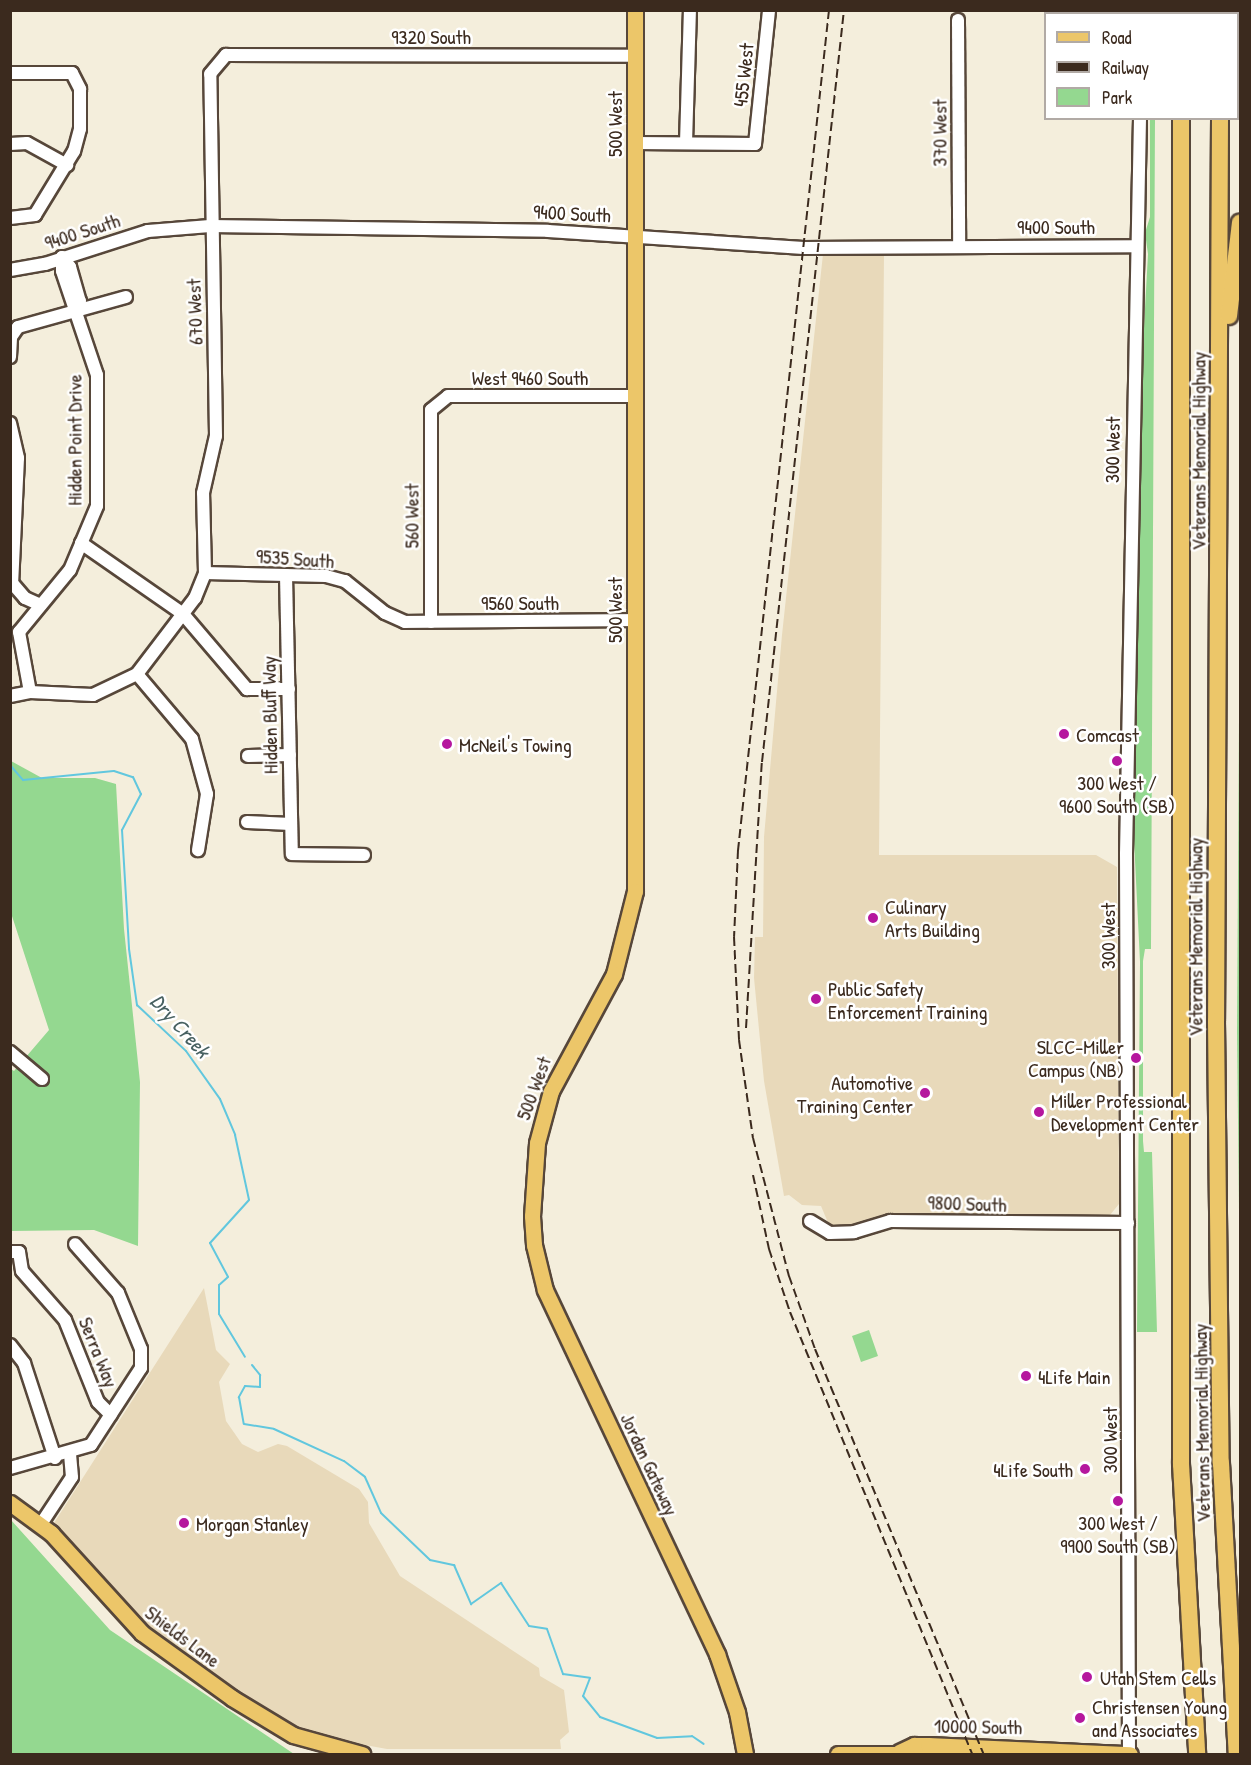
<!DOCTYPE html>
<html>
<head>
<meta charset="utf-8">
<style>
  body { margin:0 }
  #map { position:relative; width:1251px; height:1765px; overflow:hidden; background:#f4eedc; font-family:"Patrick Hand",sans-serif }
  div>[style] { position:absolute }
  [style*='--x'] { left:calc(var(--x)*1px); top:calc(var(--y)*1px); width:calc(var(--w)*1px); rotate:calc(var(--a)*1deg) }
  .built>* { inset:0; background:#e8d9ba }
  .green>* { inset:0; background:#94d890 }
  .stream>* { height:2px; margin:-1px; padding:0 1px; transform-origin:1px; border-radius:1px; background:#61c7de }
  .roads { filter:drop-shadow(2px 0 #57473a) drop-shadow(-2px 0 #57473a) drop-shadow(0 2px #57473a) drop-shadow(0 -2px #57473a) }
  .minor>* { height:12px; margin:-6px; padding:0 6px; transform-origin:6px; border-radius:6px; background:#fff }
  .major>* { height:15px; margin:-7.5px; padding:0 7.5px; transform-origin:7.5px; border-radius:7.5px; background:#ecc669 }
  .highway>* { height:16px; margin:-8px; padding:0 8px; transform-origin:8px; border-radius:8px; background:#ecc669 }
  .rail>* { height:2px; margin-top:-1px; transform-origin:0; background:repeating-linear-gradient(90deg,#3b2a1e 0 9px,transparent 0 13.5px) }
  .dots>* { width:16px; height:16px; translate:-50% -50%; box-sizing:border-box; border:3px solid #fff; border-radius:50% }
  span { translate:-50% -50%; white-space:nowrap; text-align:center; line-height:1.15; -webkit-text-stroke:5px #fff; paint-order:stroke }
  .street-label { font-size:20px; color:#3b2a1e }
  .poi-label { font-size:20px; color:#3b2a1e }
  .left { translate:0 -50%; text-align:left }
  .right { translate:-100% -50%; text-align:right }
  .water-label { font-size:21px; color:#486161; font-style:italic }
  .frame { position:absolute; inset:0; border:12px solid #3b2a1e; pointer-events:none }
  .legend { position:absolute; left:1044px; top:12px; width:195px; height:108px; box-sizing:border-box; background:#fff; border:2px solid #b1aaa5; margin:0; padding:8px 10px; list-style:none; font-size:18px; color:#3b2a1e }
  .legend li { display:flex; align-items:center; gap:12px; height:30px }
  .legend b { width:30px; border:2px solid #b1aaa5 }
</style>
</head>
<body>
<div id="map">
  <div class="built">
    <div style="clip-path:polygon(823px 254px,884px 254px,879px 855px,1096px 855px,1117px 867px,1119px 1204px,1110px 1215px,888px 1215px,856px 1226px,835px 1227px,829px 1225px,821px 1206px,802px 1205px,789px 1195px,784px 1196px,764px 1081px,754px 978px,755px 937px,763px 937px,764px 837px,782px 635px)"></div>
    <div style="clip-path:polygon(204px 1288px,216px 1350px,230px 1364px,219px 1382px,226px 1421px,242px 1444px,258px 1452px,278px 1444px,287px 1446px,359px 1489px,368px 1502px,369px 1523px,400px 1576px,539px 1668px,540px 1676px,564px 1690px,569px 1732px,560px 1740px,561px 1749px,387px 1749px,332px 1739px,304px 1730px,273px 1715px,222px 1681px,142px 1622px,54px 1523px)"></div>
  </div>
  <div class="green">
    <div style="clip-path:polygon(1155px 118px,1151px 949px,1145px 949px,1143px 961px,1143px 1141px,1144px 1152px,1152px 1152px,1157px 1332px,1137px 1332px,1140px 962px,1134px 840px,1142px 363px,1148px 254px,1145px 233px,1150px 217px,1150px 119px)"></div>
    <div style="clip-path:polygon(1240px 564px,1240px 1299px,1237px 1032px)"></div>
    <div style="clip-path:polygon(11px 761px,42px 778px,95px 778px,116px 784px,124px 929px,140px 1082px,138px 1246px,94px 1230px,11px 1231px,11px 1069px,14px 1071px,49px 1030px,11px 913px)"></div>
    <div style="clip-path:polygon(869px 1330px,878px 1356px,861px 1362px,852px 1336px)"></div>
    <div style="clip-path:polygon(11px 1520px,110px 1630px,294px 1754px,11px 1754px)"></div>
  </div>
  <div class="stream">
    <div style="--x:10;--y:765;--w:20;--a:49"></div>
    <div style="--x:23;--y:780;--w:91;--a:-5.6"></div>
    <div style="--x:114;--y:771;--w:20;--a:18"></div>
    <div style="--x:133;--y:777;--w:19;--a:65"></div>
    <div style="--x:141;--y:794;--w:41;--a:117.8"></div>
    <div style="--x:122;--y:830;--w:119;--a:86.6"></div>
    <div style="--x:129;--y:949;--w:57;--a:81.9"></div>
    <div style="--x:137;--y:1005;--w:67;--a:43.2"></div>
    <div style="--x:186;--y:1051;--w:59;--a:54.7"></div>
    <div style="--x:220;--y:1099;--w:39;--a:67"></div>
    <div style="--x:235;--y:1135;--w:66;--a:77.8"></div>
    <div style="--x:249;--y:1200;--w:58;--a:132.2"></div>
    <div style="--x:210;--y:1243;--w:38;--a:62"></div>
    <div style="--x:228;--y:1277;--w:12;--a:138"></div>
    <div style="--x:219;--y:1285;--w:29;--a:90"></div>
    <div style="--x:219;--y:1314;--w:50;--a:58.8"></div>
    <div style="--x:252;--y:1365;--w:13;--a:51"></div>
    <div style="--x:260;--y:1375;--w:12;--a:90"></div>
    <div style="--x:260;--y:1387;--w:15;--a:-176"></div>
    <div style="--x:245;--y:1386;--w:13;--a:119"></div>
    <div style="--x:239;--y:1397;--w:27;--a:80"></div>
    <div style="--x:244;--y:1424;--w:30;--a:9"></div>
    <div style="--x:274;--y:1429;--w:77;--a:24.6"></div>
    <div style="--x:344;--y:1461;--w:26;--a:37"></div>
    <div style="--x:365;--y:1477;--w:39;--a:66"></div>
    <div style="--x:381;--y:1513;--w:68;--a:43.8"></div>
    <div style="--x:430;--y:1560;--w:25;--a:12"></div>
    <div style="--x:454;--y:1565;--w:43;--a:66.4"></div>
    <div style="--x:471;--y:1604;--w:37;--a:-35"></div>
    <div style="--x:501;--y:1583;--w:51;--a:56.9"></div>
    <div style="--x:529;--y:1626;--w:18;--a:9"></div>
    <div style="--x:547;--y:1629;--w:48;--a:70.4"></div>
    <div style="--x:563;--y:1674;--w:27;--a:8"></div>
    <div style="--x:590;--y:1678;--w:19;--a:111"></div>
    <div style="--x:583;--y:1696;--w:27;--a:51"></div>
    <div style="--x:600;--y:1717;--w:61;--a:20.2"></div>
    <div style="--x:657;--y:1738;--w:35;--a:-3"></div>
    <div style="--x:692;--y:1736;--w:14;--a:34"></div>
  </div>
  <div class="roads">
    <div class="minor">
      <div style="--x:1141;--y:14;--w:4;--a:-90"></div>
      <div style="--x:958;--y:20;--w:227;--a:89.7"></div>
      <div style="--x:10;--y:73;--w:62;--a:0"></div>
      <div style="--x:72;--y:73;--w:18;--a:63"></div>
      <div style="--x:80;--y:89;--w:40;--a:90"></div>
      <div style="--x:80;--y:129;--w:23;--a:105"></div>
      <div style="--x:74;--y:151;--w:75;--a:121.4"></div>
      <div style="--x:35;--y:215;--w:25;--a:173"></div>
      <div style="--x:635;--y:143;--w:120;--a:0.5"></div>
      <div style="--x:755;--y:144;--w:135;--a:-84"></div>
      <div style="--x:686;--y:143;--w:133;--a:-88.3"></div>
      <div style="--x:10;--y:144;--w:17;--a:-3"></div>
      <div style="--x:27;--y:143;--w:46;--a:28.8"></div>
      <div style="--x:62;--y:257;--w:13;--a:51"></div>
      <div style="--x:70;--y:267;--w:35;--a:74"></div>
      <div style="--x:80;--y:301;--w:9;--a:103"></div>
      <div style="--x:10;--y:270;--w:36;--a:-10"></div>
      <div style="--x:45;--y:264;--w:108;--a:-17.8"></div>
      <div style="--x:148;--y:231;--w:62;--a:-4.6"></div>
      <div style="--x:210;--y:226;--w:338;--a:0.8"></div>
      <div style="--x:548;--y:231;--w:256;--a:3.8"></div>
      <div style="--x:803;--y:248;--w:333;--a:-0.3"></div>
      <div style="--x:10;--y:357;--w:20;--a:-87"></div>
      <div style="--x:11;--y:337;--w:12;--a:-55"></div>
      <div style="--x:18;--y:327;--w:112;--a:-15.5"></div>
      <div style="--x:10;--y:423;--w:36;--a:77"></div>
      <div style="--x:18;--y:458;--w:125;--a:92.7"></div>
      <div style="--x:12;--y:583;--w:20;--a:49"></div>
      <div style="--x:25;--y:598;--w:17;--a:24"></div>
      <div style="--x:81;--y:543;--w:124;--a:34.8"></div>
      <div style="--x:183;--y:614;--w:99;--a:49.5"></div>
      <div style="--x:247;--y:689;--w:42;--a:0"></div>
      <div style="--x:205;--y:573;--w:121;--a:1.4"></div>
      <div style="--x:326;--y:576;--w:20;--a:15"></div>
      <div style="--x:345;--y:581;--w:51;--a:38.7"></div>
      <div style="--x:385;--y:613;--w:22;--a:24"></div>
      <div style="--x:405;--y:622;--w:230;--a:-0.5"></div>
      <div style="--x:286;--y:575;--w:279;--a:88.8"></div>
      <div style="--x:292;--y:854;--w:72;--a:0.8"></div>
      <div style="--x:431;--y:622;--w:212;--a:-90"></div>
      <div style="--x:431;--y:410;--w:22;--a:-39"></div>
      <div style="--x:448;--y:396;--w:186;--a:0"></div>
      <div style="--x:137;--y:674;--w:85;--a:49.8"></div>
      <div style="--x:192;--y:739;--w:57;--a:74.7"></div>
      <div style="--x:207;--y:794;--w:57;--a:99.1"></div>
      <div style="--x:30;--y:692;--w:61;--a:-100.4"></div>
      <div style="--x:19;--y:632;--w:80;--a:-50.6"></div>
      <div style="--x:70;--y:570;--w:69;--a:-67.1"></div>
      <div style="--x:97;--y:506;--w:131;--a:-90"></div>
      <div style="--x:97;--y:375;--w:110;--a:-108.6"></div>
      <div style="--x:62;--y:271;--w:14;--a:-90"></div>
      <div style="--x:10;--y:696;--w:20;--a:-11"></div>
      <div style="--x:30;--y:692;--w:63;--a:2.7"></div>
      <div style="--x:93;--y:695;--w:49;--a:-25.5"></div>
      <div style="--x:137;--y:674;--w:96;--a:-52.7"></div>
      <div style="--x:195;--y:598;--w:27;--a:-68"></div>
      <div style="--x:205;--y:573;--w:80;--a:-91.4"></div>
      <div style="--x:203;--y:493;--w:58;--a:-77.2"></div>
      <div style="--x:216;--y:436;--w:362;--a:-90.9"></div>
      <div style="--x:210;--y:74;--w:25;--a:-50"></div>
      <div style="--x:226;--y:55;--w:409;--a:0.1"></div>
      <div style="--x:248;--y:756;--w:42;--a:-1.4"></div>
      <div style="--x:247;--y:822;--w:44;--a:2.6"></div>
      <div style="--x:10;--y:1052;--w:42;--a:40.2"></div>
      <div style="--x:810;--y:1221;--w:23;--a:31"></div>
      <div style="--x:830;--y:1233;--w:24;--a:-2"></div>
      <div style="--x:854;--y:1232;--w:38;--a:-17"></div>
      <div style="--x:890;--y:1221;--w:238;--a:0.5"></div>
      <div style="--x:10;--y:1252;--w:9;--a:0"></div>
      <div style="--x:19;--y:1252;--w:19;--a:81"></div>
      <div style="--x:22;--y:1271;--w:65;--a:48.7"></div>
      <div style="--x:65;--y:1320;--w:88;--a:68.1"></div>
      <div style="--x:98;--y:1402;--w:18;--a:45"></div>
      <div style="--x:10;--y:1345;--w:23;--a:52"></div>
      <div style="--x:24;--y:1363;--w:100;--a:71.9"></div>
      <div style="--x:10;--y:1468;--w:84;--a:-15.9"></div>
      <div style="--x:91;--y:1445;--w:92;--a:-57"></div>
      <div style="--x:141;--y:1368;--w:19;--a:-90"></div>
      <div style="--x:141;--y:1349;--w:61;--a:-112.3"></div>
      <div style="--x:118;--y:1293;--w:65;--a:-131.3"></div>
      <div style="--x:41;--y:1524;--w:56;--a:-56.6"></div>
      <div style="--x:72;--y:1477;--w:23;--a:-95"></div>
      <div style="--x:1129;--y:1754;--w:900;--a:-90.19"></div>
      <div style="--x:1126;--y:854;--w:736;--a:-88.91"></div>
    </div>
    <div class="major">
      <div style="--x:635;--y:10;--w:881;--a:90"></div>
      <div style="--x:635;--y:891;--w:86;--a:104.2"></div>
      <div style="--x:614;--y:974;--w:133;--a:118.3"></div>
      <div style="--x:551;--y:1091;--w:54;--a:105.1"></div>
      <div style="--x:537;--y:1143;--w:73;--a:93.9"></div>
      <div style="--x:532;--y:1216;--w:29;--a:86"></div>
      <div style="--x:534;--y:1245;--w:46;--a:76.3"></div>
      <div style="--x:545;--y:1290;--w:403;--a:64.7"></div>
      <div style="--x:717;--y:1654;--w:61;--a:71"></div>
      <div style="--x:737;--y:1712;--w:43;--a:79.2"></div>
      <div style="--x:10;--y:1503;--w:51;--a:36.2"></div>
      <div style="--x:51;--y:1533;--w:135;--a:47.7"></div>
      <div style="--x:142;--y:1633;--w:111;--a:35.8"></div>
      <div style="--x:232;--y:1698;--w:71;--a:31.2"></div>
      <div style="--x:293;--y:1735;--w:72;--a:15.4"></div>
      <div style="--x:899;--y:1752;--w:17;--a:-25"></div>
      <div style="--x:914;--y:1745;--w:14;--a:0"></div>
      <div style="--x:928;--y:1745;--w:202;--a:2.6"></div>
      <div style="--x:838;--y:1754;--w:68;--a:0"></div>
    </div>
    <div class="highway">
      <div style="--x:1180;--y:10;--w:4;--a:90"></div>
      <div style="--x:1218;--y:10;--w:4;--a:90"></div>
      <div style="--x:1181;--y:118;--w:1346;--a:90"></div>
      <div style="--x:1181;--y:1464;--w:290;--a:86.8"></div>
      <div style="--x:1220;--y:118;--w:903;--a:90.25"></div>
      <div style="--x:1216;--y:1021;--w:442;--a:89.4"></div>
      <div style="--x:1221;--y:1463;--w:291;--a:86.9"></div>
      <div style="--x:1229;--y:316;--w:94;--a:-83.3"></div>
    </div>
  </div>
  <div class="rail">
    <div style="--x:829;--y:10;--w:845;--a:96.18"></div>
    <div style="--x:738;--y:850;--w:87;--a:92.6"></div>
    <div style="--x:734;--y:937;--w:103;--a:87.2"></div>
    <div style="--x:739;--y:1040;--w:99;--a:81.9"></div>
    <div style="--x:753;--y:1138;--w:143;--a:75.4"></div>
    <div style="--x:789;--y:1276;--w:77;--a:70.4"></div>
    <div style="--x:815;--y:1349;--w:439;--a:67.4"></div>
    <div style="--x:746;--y:1028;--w:266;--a:-86.6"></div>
    <div style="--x:762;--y:762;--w:756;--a:-83.78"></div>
    <div style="--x:753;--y:1175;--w:76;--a:77.8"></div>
    <div style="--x:769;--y:1249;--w:66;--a:71.6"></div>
    <div style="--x:790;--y:1312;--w:478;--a:67.6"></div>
  </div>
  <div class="dots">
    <div style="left:1064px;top:734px;background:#b5179e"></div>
    <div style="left:447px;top:744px;background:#b5179e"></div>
    <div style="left:1117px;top:761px;background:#b5179e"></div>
    <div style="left:873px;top:918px;background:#b5179e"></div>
    <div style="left:816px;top:999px;background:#b5179e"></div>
    <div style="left:1136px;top:1058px;background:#b5179e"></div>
    <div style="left:925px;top:1093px;background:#b5179e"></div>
    <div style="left:1039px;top:1112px;background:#b5179e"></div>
    <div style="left:1026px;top:1376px;background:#b5179e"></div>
    <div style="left:1085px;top:1469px;background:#b5179e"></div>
    <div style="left:1118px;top:1501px;background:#b5179e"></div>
    <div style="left:184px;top:1523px;background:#b5179e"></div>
    <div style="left:1087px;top:1677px;background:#b5179e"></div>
    <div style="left:1080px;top:1718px;background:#b5179e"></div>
  </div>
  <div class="street-label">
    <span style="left:431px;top:36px">9320 South</span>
    <span style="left:743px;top:75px;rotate:-84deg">455 West</span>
    <span style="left:614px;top:124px;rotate:-90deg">500 West</span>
    <span style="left:939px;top:133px;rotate:-90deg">370 West</span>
    <span style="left:572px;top:213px;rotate:3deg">9400 South</span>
    <span style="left:1056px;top:226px">9400 South</span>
    <span style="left:82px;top:231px;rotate:-18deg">9400 South</span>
    <span style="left:194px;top:312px;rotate:-92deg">670 West</span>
    <span style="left:530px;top:377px">West 9460 South</span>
    <span style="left:74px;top:440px;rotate:-90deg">Hidden Point Drive</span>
    <span style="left:1112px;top:450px;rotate:-89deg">300 West</span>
    <span style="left:1198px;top:451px;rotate:-90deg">Veterans Memorial Highway</span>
    <span style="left:411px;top:516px;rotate:-90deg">560 West</span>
    <span style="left:295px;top:558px;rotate:4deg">9535 South</span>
    <span style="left:520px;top:602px">9560 South</span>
    <span style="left:614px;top:610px;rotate:-90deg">500 West</span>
    <span style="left:269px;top:715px;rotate:-91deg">Hidden Bluff Way</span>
    <span style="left:1107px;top:936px;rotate:-90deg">300 West</span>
    <span style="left:1195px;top:937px;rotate:-90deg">Veterans Memorial Highway</span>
    <span style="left:533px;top:1088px;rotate:-70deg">500 West</span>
    <span style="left:967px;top:1203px;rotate:2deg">9800 South</span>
    <span style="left:99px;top:1352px;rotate:68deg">Serra Way</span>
    <span style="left:1201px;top:1423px;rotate:-91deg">Veterans Memorial Highway</span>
    <span style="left:1109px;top:1440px;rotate:-90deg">300 West</span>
    <span style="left:650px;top:1464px;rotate:65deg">Jordan Gateway</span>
    <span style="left:183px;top:1636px;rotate:37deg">Shields Lane</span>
    <span style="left:978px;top:1726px;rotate:1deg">10000 South</span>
  </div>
  <div class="poi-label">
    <span class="left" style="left:1076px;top:734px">Comcast</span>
    <span class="left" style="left:459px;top:744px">McNeil's Towing</span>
    <span style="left:1117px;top:794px">300 West /<br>9600 South (SB)</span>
    <span class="left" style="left:885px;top:918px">Culinary<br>Arts Building</span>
    <span class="left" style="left:828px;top:1000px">Public Safety<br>Enforcement Training</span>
    <span class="right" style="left:1124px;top:1058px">SLCC-Miller<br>Campus (NB)</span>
    <span class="right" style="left:913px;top:1094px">Automotive<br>Training Center</span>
    <span class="left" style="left:1051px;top:1112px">Miller Professional<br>Development Center</span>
    <span class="left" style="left:1038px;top:1376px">4Life Main</span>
    <span class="right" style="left:1073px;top:1469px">4Life South</span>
    <span style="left:1118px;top:1534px">300 West /<br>9900 South (SB)</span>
    <span class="left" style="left:196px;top:1523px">Morgan Stanley</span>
    <span class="left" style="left:1100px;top:1677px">Utah Stem Cells</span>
    <span class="left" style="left:1092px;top:1718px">Christensen Young<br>and Associates</span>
  </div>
  <div class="water-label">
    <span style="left:180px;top:1026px;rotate:48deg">Dry Creek</span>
  </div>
  <div class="frame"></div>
  <ul class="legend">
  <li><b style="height:8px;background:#ecc669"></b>Road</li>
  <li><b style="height:8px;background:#3b2a1e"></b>Railway</li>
  <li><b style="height:16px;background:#94d890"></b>Park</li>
  </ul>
</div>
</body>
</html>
